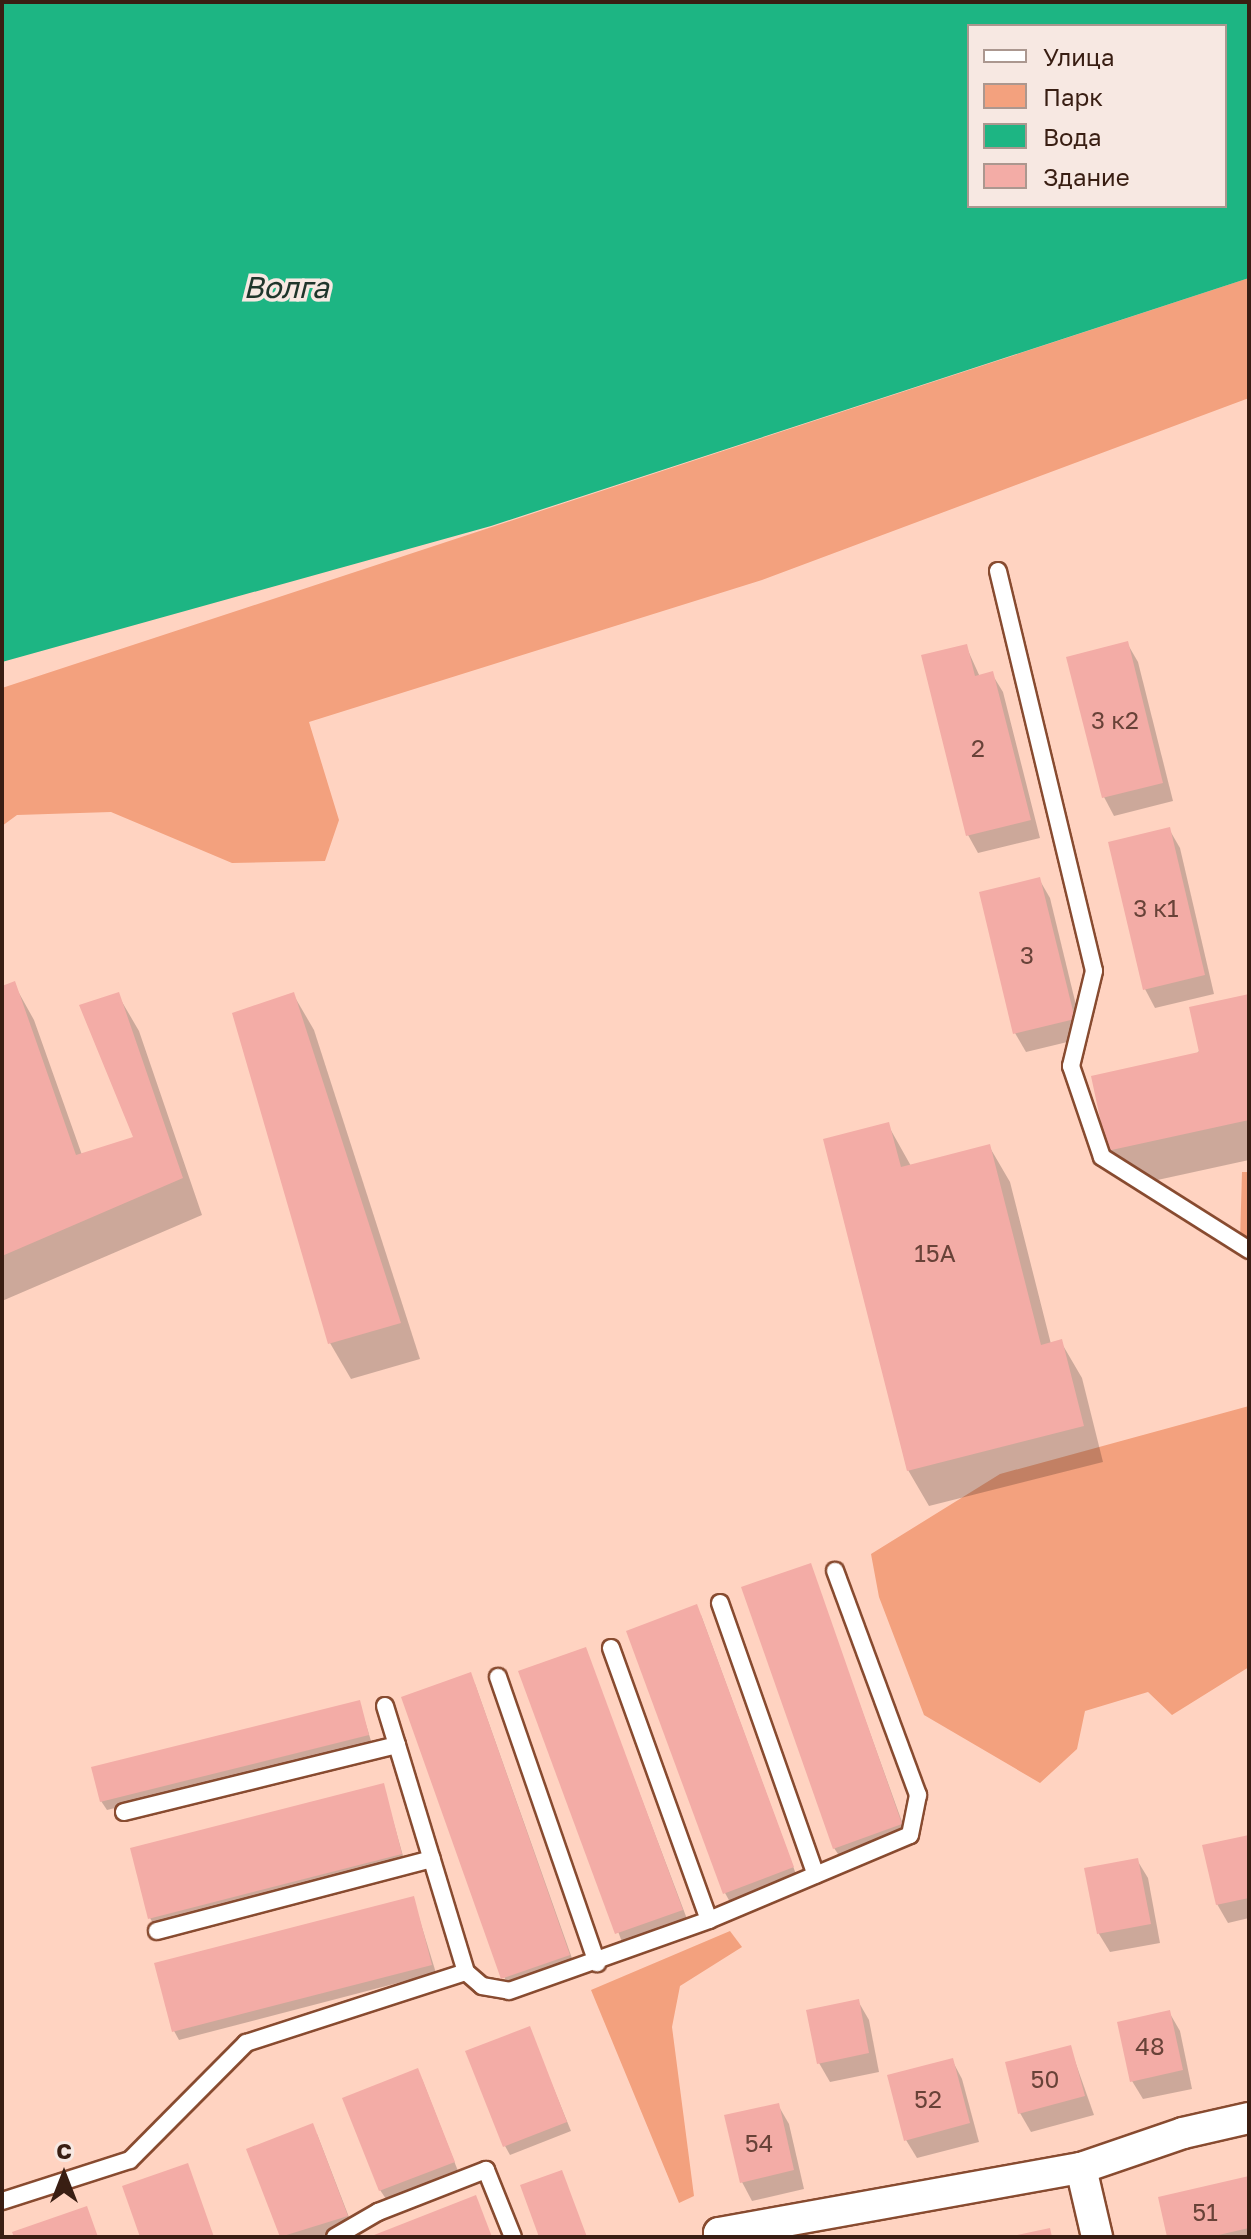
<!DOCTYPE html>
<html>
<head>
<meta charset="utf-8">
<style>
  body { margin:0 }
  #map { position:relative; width:1251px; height:2239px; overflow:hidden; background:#ffd3c1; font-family:"Golos Text",sans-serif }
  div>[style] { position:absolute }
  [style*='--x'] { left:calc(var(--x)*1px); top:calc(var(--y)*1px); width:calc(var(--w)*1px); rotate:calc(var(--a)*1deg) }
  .green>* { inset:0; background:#f3a17e }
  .water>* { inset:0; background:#1db583 }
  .shadow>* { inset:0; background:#0003 }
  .building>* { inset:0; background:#f3aca6 }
  .roads { filter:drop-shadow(2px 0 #884b30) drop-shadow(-2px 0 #884b30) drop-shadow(0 2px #884b30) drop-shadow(0 -2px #884b30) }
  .lane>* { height:16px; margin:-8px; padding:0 8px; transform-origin:8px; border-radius:8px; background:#fff }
  .street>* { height:30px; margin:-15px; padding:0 15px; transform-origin:15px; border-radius:15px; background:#fff }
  span { translate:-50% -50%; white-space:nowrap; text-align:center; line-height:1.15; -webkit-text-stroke:7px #f7e8e2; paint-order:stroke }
  .number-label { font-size:24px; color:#684238 }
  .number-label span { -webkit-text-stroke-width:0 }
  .water-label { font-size:30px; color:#1f352b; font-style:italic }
  .frame { position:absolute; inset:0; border:4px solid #391e13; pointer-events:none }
  .legend { position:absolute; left:967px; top:24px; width:260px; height:184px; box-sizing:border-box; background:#f7e8e2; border:2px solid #ab978f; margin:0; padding:10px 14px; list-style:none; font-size:24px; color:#391e13 }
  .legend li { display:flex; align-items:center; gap:16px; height:40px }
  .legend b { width:40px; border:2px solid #ab978f }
  .north { position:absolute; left:24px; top:2135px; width:80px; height:80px; -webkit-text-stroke:6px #f7e8e2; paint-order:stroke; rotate:0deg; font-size:22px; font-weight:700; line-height:32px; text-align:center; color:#391e13 }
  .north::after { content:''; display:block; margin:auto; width:28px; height:36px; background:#391e13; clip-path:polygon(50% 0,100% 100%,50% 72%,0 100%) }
</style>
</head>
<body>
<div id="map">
  <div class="green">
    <div style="clip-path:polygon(1249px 278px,1249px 398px,762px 580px,309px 722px,339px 820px,325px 861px,232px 863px,111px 812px,17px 815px,2px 826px,2px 688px)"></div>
    <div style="clip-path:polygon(1242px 1172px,1249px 1172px,1249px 1246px,1240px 1241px)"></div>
    <div style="clip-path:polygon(1249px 1406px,1249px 1667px,1172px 1715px,1148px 1692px,1085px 1711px,1077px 1749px,1040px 1783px,924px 1715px,879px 1597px,871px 1554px,1000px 1474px)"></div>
    <div style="clip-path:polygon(730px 1931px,742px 1947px,680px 1986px,672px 2027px,694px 2196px,679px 2203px,591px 1990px)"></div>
  </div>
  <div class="water">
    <div style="clip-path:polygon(evenodd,2px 2px,1249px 2px,1249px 278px,491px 526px,2px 662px,2px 2px,969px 26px,1225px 26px,1225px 206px,969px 206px,969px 26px)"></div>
  </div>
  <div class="shadow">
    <div style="clip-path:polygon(1127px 643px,1138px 662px,1173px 801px,1114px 816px,1104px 797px)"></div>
    <div style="clip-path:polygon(966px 646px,980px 677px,992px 674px,1003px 692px,1040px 838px,978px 853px,968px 835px)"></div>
    <div style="clip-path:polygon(1169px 829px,1180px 848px,1214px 994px,1155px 1008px,1145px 989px)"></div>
    <div style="clip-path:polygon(1039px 879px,1050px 898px,1084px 1038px,1026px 1052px,1015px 1033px)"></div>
    <div style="clip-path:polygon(14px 984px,34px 1020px,82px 1155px,136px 1138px,118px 995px,139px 1031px,202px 1215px,2px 1301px,2px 988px)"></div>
    <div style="clip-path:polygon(293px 994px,314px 1030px,420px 1359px,351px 1379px,330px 1343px)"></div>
    <div style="clip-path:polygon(1249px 996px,1249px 1160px,1130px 1186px,1109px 1150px)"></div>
    <div style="clip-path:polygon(888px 1125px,911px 1166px,989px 1146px,1010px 1182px,1051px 1344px,1061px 1342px,1082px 1378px,1103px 1462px,929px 1506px,908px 1470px)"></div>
    <div style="clip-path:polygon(810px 1566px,906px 1833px,840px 1857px,834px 1848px)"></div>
    <div style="clip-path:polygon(701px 1615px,797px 1877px,730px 1902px,725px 1893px)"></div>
    <div style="clip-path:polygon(585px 1649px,687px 1919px,622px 1942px,520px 1672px)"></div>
    <div style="clip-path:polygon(475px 1684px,574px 1964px,508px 1987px,404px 1698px)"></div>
    <div style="clip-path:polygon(359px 1702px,372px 1744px,107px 1810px,101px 1801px)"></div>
    <div style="clip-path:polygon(383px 1785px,405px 1863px,155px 1927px,150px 1918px)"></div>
    <div style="clip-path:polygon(1249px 1837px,1249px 1918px,1228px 1923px,1217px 1904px)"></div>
    <div style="clip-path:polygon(1137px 1860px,1148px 1878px,1160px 1943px,1110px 1952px,1099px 1934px,1086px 1870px)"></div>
    <div style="clip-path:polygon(413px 1898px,436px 1973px,179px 2040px,174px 2031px)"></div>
    <div style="clip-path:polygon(858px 2001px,869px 2020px,879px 2072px,830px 2082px,819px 2063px)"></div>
    <div style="clip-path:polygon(1169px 2012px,1180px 2031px,1192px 2089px,1143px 2099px,1132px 2081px)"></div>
    <div style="clip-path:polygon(529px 2028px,571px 2131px,510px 2155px,505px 2146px)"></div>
    <div style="clip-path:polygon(1070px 2047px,1094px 2115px,1031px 2132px,1020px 2113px,1007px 2063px)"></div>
    <div style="clip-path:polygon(952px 2060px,962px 2079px,979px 2142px,917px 2158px,906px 2140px)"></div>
    <div style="clip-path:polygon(422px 2079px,458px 2171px,386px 2199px,380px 2190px)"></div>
    <div style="clip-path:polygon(778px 2105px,789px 2124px,804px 2189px,752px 2201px,742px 2182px)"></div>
    <div style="clip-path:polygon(317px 2134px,352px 2225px,319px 2237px,282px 2237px,248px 2150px)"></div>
    <div style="clip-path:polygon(1249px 2178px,1249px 2237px,1169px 2237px)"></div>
  </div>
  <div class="building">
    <div style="clip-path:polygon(1128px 641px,1163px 783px,1102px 798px,1066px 657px)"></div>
    <div style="clip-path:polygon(967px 644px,975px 676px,993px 671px,1031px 820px,966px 836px,921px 655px)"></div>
    <div style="clip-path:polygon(1170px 827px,1205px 975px,1143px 990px,1108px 842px)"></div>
    <div style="clip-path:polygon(1040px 877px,1075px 1019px,1013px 1034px,979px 892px)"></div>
    <div style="clip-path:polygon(15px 981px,76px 1155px,133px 1137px,79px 1005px,119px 992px,183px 1178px,2px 1256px,2px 986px)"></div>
    <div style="clip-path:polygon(294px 992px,401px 1323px,328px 1344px,232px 1013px)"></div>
    <div style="clip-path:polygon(1249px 994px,1249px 1120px,1107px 1151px,1091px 1076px,1199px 1052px,1189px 1007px)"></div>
    <div style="clip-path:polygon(889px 1122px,901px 1167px,990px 1144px,1041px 1345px,1062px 1339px,1084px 1426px,907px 1471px,823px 1139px)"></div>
    <div style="clip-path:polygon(811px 1563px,902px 1824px,833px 1849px,741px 1587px)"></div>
    <div style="clip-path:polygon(697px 1604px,794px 1867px,723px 1894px,626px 1631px)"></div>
    <div style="clip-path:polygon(586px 1647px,683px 1910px,615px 1934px,518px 1671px)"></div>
    <div style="clip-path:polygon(471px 1672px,570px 1955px,501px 1979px,401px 1697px)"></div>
    <div style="clip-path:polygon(360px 1700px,369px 1735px,100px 1802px,91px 1767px)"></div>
    <div style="clip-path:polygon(384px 1783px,402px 1854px,148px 1919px,130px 1848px)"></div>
    <div style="clip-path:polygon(1249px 1835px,1249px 1898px,1216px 1905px,1202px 1845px)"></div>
    <div style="clip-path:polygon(1138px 1858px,1151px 1924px,1097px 1934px,1084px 1868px)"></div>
    <div style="clip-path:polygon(414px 1896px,432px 1965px,172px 2032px,154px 1963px)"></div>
    <div style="clip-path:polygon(859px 1999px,869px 2053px,817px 2064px,806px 2010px)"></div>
    <div style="clip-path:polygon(1170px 2010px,1183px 2070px,1130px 2082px,1117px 2022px)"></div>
    <div style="clip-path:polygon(530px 2026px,567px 2122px,503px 2147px,465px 2051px)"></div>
    <div style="clip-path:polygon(1071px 2045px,1085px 2096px,1018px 2114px,1005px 2062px)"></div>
    <div style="clip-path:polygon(953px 2058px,970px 2123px,904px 2141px,887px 2075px)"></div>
    <div style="clip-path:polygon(418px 2068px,455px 2162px,379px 2191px,342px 2098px)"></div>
    <div style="clip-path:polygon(779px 2103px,794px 2170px,740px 2183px,724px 2115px)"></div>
    <div style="clip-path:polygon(313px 2123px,348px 2216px,280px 2237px,246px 2149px)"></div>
    <div style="clip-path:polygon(188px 2163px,214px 2237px,140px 2237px,122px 2186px)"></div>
    <div style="clip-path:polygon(562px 2170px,587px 2237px,539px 2237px,520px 2185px)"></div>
    <div style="clip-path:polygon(1249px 2176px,1249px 2228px,1210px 2237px,1167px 2237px,1158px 2197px)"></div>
    <div style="clip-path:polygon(476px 2195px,492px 2237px,369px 2237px)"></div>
    <div style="clip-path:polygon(87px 2206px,98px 2237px,14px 2237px,12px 2232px)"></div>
    <div style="clip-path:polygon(1050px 2228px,1052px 2237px,1013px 2237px,1013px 2236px)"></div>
  </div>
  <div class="roads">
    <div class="lane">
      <div style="--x:998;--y:571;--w:411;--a:76.5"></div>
      <div style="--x:1094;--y:971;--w:98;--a:103.6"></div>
      <div style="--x:1071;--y:1066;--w:96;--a:71.2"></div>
      <div style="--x:1102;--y:1157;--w:174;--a:32.3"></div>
      <div style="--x:720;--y:1603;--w:288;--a:70.6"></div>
      <div style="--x:611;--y:1648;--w:289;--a:70.2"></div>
      <div style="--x:498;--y:1677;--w:303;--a:70.9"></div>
      <div style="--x:385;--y:1706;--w:41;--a:72.9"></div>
      <div style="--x:124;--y:1812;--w:281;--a:-13.8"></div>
      <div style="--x:397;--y:1745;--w:237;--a:73.1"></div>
      <div style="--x:157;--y:1931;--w:284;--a:-14.7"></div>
      <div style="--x:2;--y:2201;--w:134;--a:-17.8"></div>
      <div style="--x:130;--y:2160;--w:165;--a:-45.2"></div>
      <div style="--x:246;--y:2043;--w:231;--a:-17.9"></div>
      <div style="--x:466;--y:1972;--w:21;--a:41"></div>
      <div style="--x:482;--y:1986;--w:27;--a:10"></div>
      <div style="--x:509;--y:1991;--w:212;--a:-19.5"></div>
      <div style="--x:709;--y:1920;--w:218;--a:-22.9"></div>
      <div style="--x:910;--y:1835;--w:41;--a:-78.7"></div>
      <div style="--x:918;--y:1795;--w:239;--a:-110.3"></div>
      <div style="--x:335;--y:2237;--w:50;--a:-30.2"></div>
      <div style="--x:378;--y:2212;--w:116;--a:-21.3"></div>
      <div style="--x:486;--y:2170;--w:72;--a:68.1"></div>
    </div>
    <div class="street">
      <div style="--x:1081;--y:2168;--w:71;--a:76.9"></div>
      <div style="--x:720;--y:2237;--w:4;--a:-104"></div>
      <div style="--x:719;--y:2233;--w:368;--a:-10.2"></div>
      <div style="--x:1081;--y:2168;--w:108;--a:-18.9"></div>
      <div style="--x:1183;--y:2133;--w:68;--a:-12.8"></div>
    </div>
  </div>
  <div class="number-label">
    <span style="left:1115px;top:720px">3 к2</span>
    <span style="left:978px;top:748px">2</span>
    <span style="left:1156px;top:908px">3 к1</span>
    <span style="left:1027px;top:955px">3</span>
    <span style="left:935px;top:1253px">15А</span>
    <span style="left:1150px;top:2046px">48</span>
    <span style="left:1045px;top:2079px">50</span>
    <span style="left:928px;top:2099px">52</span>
    <span style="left:759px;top:2143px">54</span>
    <span style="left:1205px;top:2212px">51</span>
  </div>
  <div class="water-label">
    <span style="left:286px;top:287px">Волга</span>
  </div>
  <div class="frame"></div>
  <ul class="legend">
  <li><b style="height:10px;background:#fff"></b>Улица</li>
  <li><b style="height:22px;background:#f3a17e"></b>Парк</li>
  <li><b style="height:22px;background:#1db583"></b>Вода</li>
  <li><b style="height:22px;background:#f3aca6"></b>Здание</li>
  </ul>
  <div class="north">С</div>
</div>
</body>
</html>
